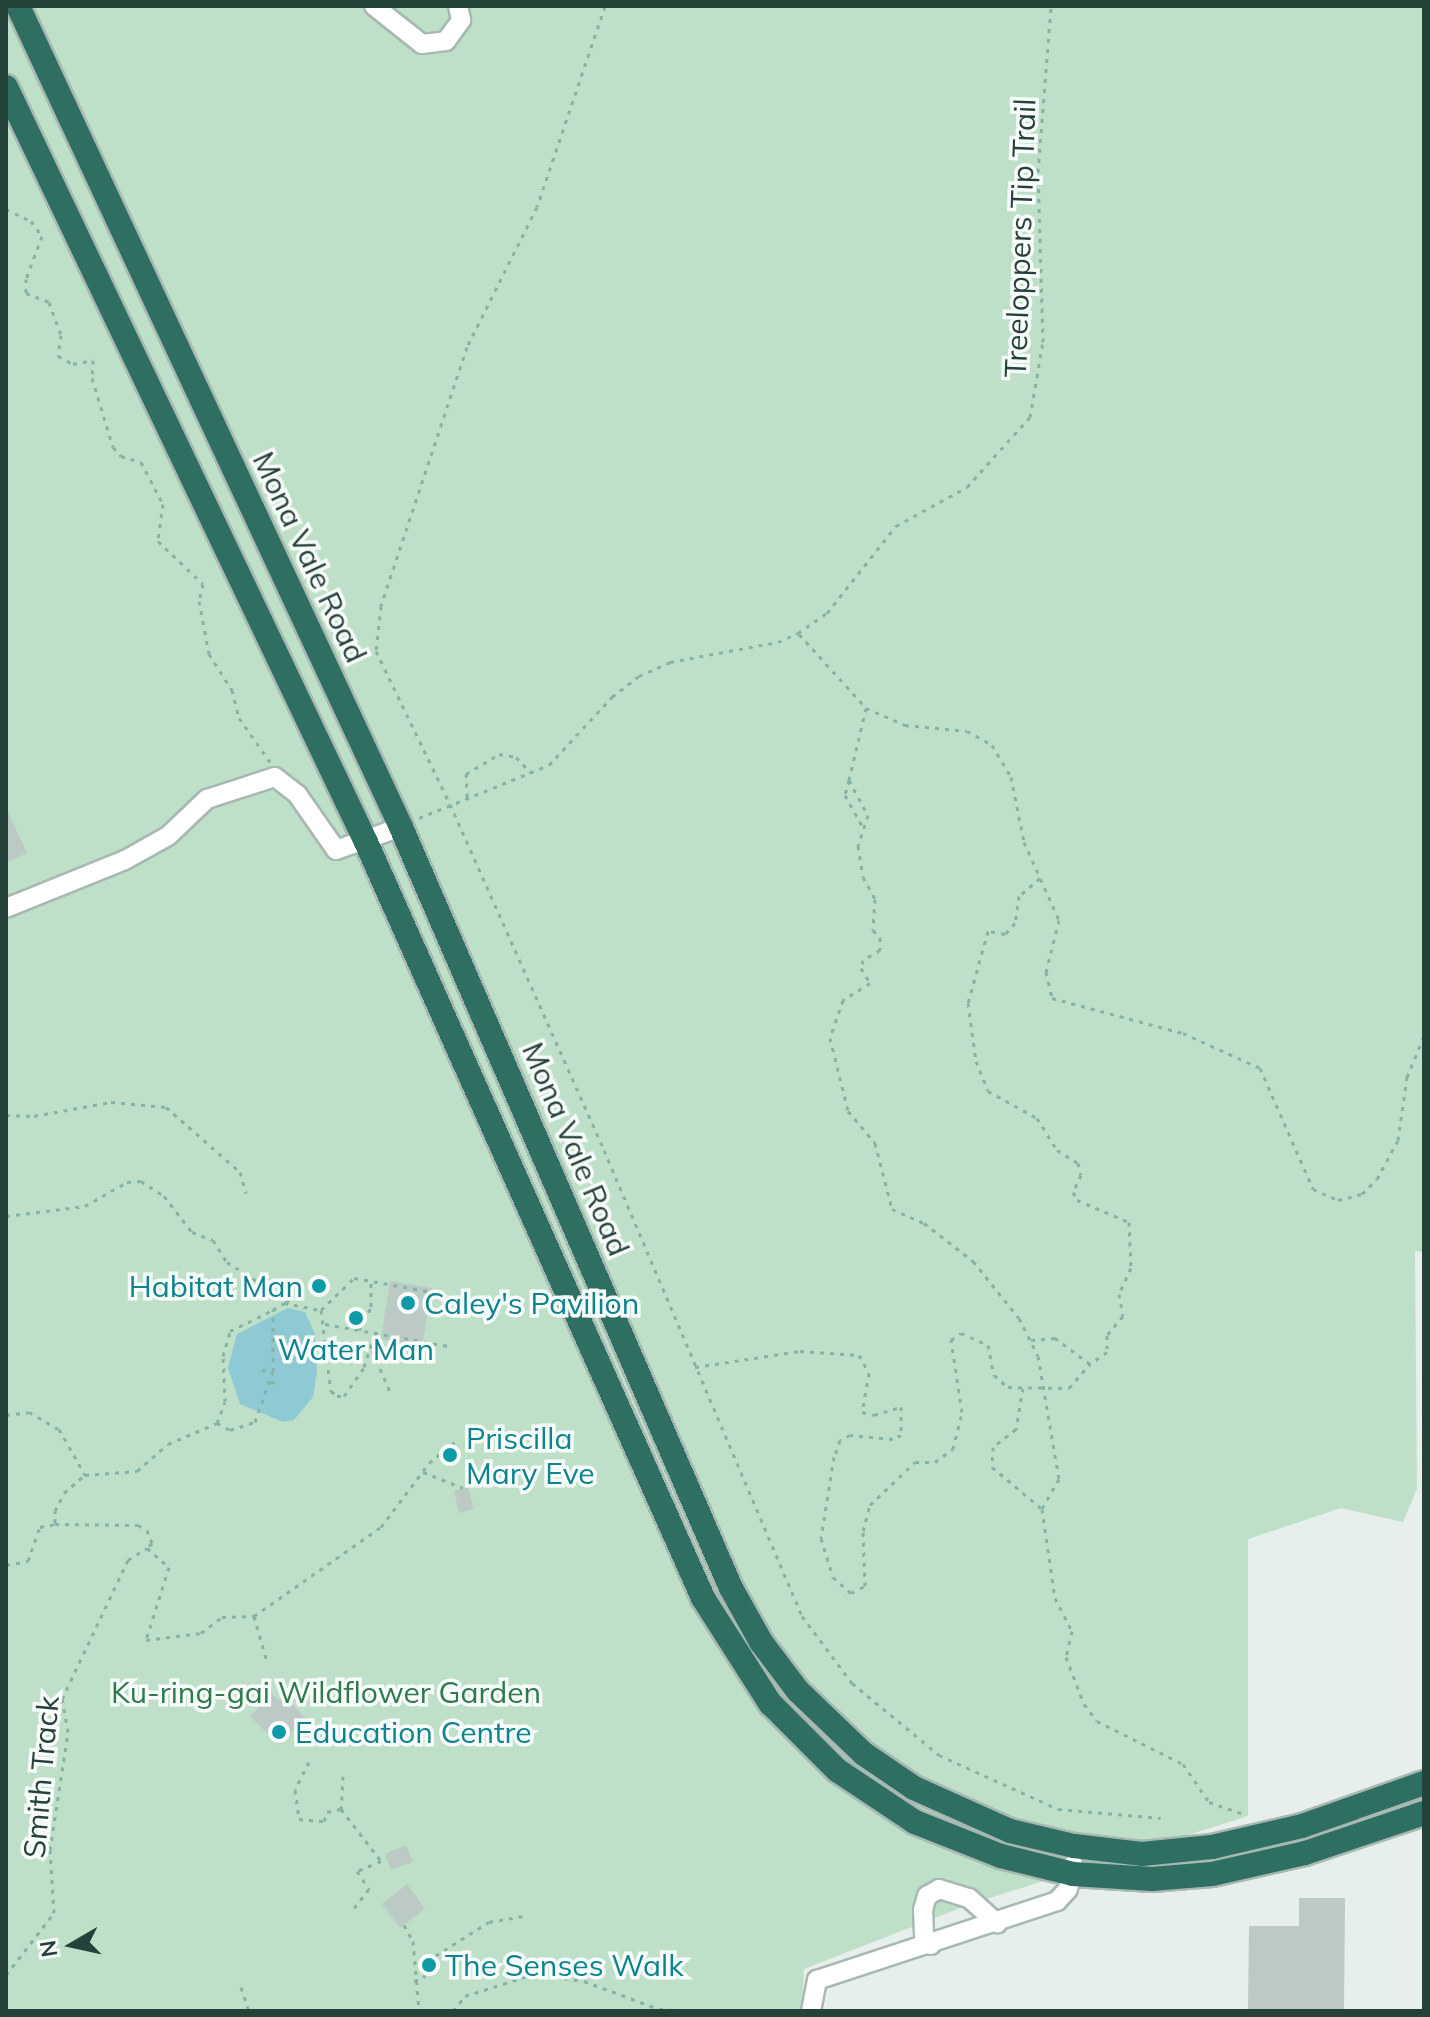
<!DOCTYPE html>
<html>
<head>
<meta charset="utf-8">
<style>
  body { margin:0 }
  #map { position:relative; width:1430px; height:2017px; overflow:hidden; background:#e6efeb; font-family:Mulish,sans-serif }
  div>[style] { position:absolute }
  [style*='--x'] { left:calc(var(--x)*1px); top:calc(var(--y)*1px); width:calc(var(--w)*1px); rotate:calc(var(--a)*1deg) }
  .green>* { inset:0; background:#bfe0c8 }
  .water>* { inset:0; background:#8ec9d4 }
  .building>* { inset:0; background:#bbcac4 }
  .path>* { height:3px; margin-top:-1.5px; transform-origin:0; background:repeating-linear-gradient(90deg,#86b3a5 0 4px,transparent 0 10px) }
  .roads { filter:drop-shadow(2px 0 #a8b8b2) drop-shadow(-2px 0 #a8b8b2) drop-shadow(0 2px #a8b8b2) drop-shadow(0 -2px #a8b8b2) }
  .minor>* { height:18px; margin:-9px; padding:0 9px; transform-origin:9px; border-radius:9px; background:#fff }
  .highway>* { height:24px; margin:-12px; padding:0 12px; transform-origin:12px; border-radius:12px; background:#2f6f62 }
  .dots>* { width:22px; height:22px; translate:-50% -50%; box-sizing:border-box; border:4px solid #f7fbf9; border-radius:50% }
  span { translate:-50% -50%; white-space:nowrap; text-align:center; line-height:1.15; -webkit-text-stroke:7px #f7fbf9; paint-order:stroke }
  .street-label { font-size:30px; color:#24423a }
  .culture-label { font-size:30px; color:#0d838f }
  .right { translate:-100% -50%; text-align:right }
  .left { translate:0 -50%; text-align:left }
  .park-label { font-size:30px; color:#2d7a4b }
  .frame { position:absolute; inset:0; border:8px solid #24423a; pointer-events:none }
  .north { position:absolute; left:32px; top:1905px; width:80px; height:80px; -webkit-text-stroke:6px #f7fbf9; paint-order:stroke; rotate:261deg; font-size:22px; font-weight:700; line-height:32px; text-align:center; color:#24423a }
  .north::after { content:''; display:block; margin:auto; width:28px; height:36px; background:#24423a; clip-path:polygon(50% 0,100% 100%,50% 72%,0 100%) }
</style>
</head>
<body>
<div id="map">
  <div class="green">
    <div style="clip-path:polygon(6px 6px,1424px 6px,1424px 1252px,1415px 1251px,1417px 1489px,1403px 1522px,1341px 1508px,1248px 1539px,1248px 1816px,968px 1905px,804px 1969px,802px 2011px,6px 2011px)"></div>
  </div>
  <div class="water">
    <div style="clip-path:polygon(288px 1308px,305px 1312px,315px 1334px,317px 1371px,313px 1397px,294px 1420px,283px 1422px,240px 1404px,228px 1368px,237px 1334px)"></div>
  </div>
  <div class="building">
    <div style="clip-path:polygon(6px 808px,27px 853px,6px 863px)"></div>
    <div style="clip-path:polygon(390px 1281px,432px 1288px,422px 1346px,381px 1339px)"></div>
    <div style="clip-path:polygon(468px 1487px,474px 1509px,459px 1513px,454px 1491px)"></div>
    <div style="clip-path:polygon(272px 1694px,278px 1700px,283px 1696px,306px 1718px,279px 1745px,250px 1716px)"></div>
    <div style="clip-path:polygon(406px 1845px,413px 1862px,391px 1870px,385px 1854px)"></div>
    <div style="clip-path:polygon(407px 1884px,425px 1909px,400px 1928px,382px 1904px)"></div>
    <div style="clip-path:polygon(1299px 1898px,1345px 1898px,1344px 2011px,1248px 2011px,1249px 1926px,1299px 1926px)"></div>
  </div>
  <div class="path">
    <div style="--x:605;--y:6;--w:212;--a:108.7"></div>
    <div style="--x:537;--y:207;--w:157;--a:116.6"></div>
    <div style="--x:467;--y:347;--w:273;--a:108.4"></div>
    <div style="--x:381;--y:606;--w:45;--a:96.3"></div>
    <div style="--x:376;--y:651;--w:170;--a:64.2"></div>
    <div style="--x:450;--y:804;--w:379;--a:66"></div>
    <div style="--x:604;--y:1150;--w:506;--a:66.98"></div>
    <div style="--x:802;--y:1616;--w:84;--a:53.3"></div>
    <div style="--x:852;--y:1683;--w:113;--a:39.6"></div>
    <div style="--x:939;--y:1755;--w:131;--a:24.4"></div>
    <div style="--x:1058;--y:1809;--w:103;--a:5"></div>
    <div style="--x:6;--y:209;--w:28;--a:26"></div>
    <div style="--x:31;--y:221;--w:19;--a:54"></div>
    <div style="--x:42;--y:236;--w:46;--a:110.4"></div>
    <div style="--x:26;--y:279;--w:14;--a:90"></div>
    <div style="--x:26;--y:293;--w:25;--a:21"></div>
    <div style="--x:49;--y:302;--w:35;--a:70"></div>
    <div style="--x:61;--y:335;--w:21;--a:98"></div>
    <div style="--x:58;--y:356;--w:17;--a:28"></div>
    <div style="--x:73;--y:364;--w:20;--a:-11"></div>
    <div style="--x:93;--y:360;--w:18;--a:93"></div>
    <div style="--x:92;--y:378;--w:72;--a:73.1"></div>
    <div style="--x:113;--y:447;--w:12;--a:48"></div>
    <div style="--x:121;--y:456;--w:21;--a:17"></div>
    <div style="--x:141;--y:462;--w:47;--a:62.4"></div>
    <div style="--x:163;--y:504;--w:37;--a:98"></div>
    <div style="--x:158;--y:541;--w:62;--a:43.7"></div>
    <div style="--x:203;--y:584;--w:17;--a:103"></div>
    <div style="--x:199;--y:601;--w:54;--a:79.3"></div>
    <div style="--x:209;--y:654;--w:43;--a:57.4"></div>
    <div style="--x:232;--y:690;--w:29;--a:76"></div>
    <div style="--x:239;--y:718;--w:54;--a:54.8"></div>
    <div style="--x:799;--y:634;--w:100;--a:47.8"></div>
    <div style="--x:866;--y:708;--w:43;--a:23.6"></div>
    <div style="--x:905;--y:725;--w:62;--a:5.5"></div>
    <div style="--x:967;--y:731;--w:29;--a:29"></div>
    <div style="--x:992;--y:745;--w:37;--a:59"></div>
    <div style="--x:1011;--y:777;--w:66;--a:78.7"></div>
    <div style="--x:1024;--y:842;--w:85;--a:65.8"></div>
    <div style="--x:1059;--y:920;--w:54;--a:104"></div>
    <div style="--x:1046;--y:972;--w:27;--a:77"></div>
    <div style="--x:1052;--y:998;--w:136;--a:15"></div>
    <div style="--x:1183;--y:1033;--w:85;--a:24.4"></div>
    <div style="--x:1260;--y:1068;--w:132;--a:66.3"></div>
    <div style="--x:1313;--y:1189;--w:27;--a:24"></div>
    <div style="--x:1338;--y:1200;--w:25;--a:-14"></div>
    <div style="--x:1362;--y:1194;--w:21;--a:-45"></div>
    <div style="--x:1377;--y:1179;--w:44;--a:-61.7"></div>
    <div style="--x:1398;--y:1140;--w:64;--a:-81.9"></div>
    <div style="--x:1407;--y:1077;--w:44;--a:-67.5"></div>
    <div style="--x:866;--y:708;--w:74;--a:103.3"></div>
    <div style="--x:849;--y:780;--w:40;--a:62"></div>
    <div style="--x:868;--y:815;--w:33;--a:108"></div>
    <div style="--x:858;--y:846;--w:31;--a:81"></div>
    <div style="--x:863;--y:877;--w:25;--a:61"></div>
    <div style="--x:875;--y:899;--w:31;--a:94"></div>
    <div style="--x:873;--y:930;--w:11;--a:49"></div>
    <div style="--x:880;--y:938;--w:12;--a:90"></div>
    <div style="--x:880;--y:950;--w:20;--a:150"></div>
    <div style="--x:863;--y:960;--w:8;--a:104"></div>
    <div style="--x:861;--y:968;--w:17;--a:59"></div>
    <div style="--x:870;--y:983;--w:32;--a:148"></div>
    <div style="--x:843;--y:1000;--w:40;--a:108.9"></div>
    <div style="--x:830;--y:1038;--w:75;--a:76.1"></div>
    <div style="--x:848;--y:1111;--w:42;--a:49.8"></div>
    <div style="--x:875;--y:1143;--w:68;--a:75.6"></div>
    <div style="--x:892;--y:1209;--w:35;--a:24"></div>
    <div style="--x:924;--y:1223;--w:62;--a:37.8"></div>
    <div style="--x:973;--y:1261;--w:73;--a:51.1"></div>
    <div style="--x:1019;--y:1318;--w:42;--a:63.4"></div>
    <div style="--x:1038;--y:1356;--w:125;--a:80.3"></div>
    <div style="--x:1059;--y:1479;--w:34;--a:120"></div>
    <div style="--x:1042;--y:1509;--w:90;--a:81.7"></div>
    <div style="--x:1055;--y:1598;--w:37;--a:63"></div>
    <div style="--x:1072;--y:1631;--w:27;--a:103"></div>
    <div style="--x:1066;--y:1657;--w:50;--a:69"></div>
    <div style="--x:1084;--y:1704;--w:21;--a:53"></div>
    <div style="--x:1097;--y:1721;--w:96;--a:26.6"></div>
    <div style="--x:1183;--y:1764;--w:46;--a:55.6"></div>
    <div style="--x:1209;--y:1802;--w:37;--a:19"></div>
    <div style="--x:849;--y:780;--w:16;--a:105"></div>
    <div style="--x:845;--y:795;--w:37;--a:61"></div>
    <div style="--x:467;--y:797;--w:23;--a:-92"></div>
    <div style="--x:466;--y:774;--w:39;--a:-31"></div>
    <div style="--x:499;--y:754;--w:17;--a:10"></div>
    <div style="--x:516;--y:757;--w:21;--a:47"></div>
    <div style="--x:419;--y:818;--w:140;--a:-22.2"></div>
    <div style="--x:549;--y:765;--w:93;--a:-47.2"></div>
    <div style="--x:612;--y:697;--w:34;--a:-38"></div>
    <div style="--x:639;--y:676;--w:34;--a:-24"></div>
    <div style="--x:670;--y:662;--w:110;--a:-10.5"></div>
    <div style="--x:778;--y:642;--w:22;--a:-24"></div>
    <div style="--x:798;--y:633;--w:35;--a:-35"></div>
    <div style="--x:827;--y:613;--w:111;--a:-51.6"></div>
    <div style="--x:896;--y:526;--w:81;--a:-28.8"></div>
    <div style="--x:967;--y:487;--w:94;--a:-48"></div>
    <div style="--x:1030;--y:417;--w:76;--a:-80.2"></div>
    <div style="--x:1043;--y:342;--w:170;--a:-91.7"></div>
    <div style="--x:1038;--y:172;--w:167;--a:-85.5"></div>
    <div style="--x:1040;--y:878;--w:28;--a:139"></div>
    <div style="--x:1019;--y:896;--w:27;--a:98"></div>
    <div style="--x:1015;--y:923;--w:15;--a:132"></div>
    <div style="--x:1005;--y:934;--w:17;--a:-170"></div>
    <div style="--x:988;--y:931;--w:75;--a:105.5"></div>
    <div style="--x:968;--y:1003;--w:59;--a:82.1"></div>
    <div style="--x:976;--y:1061;--w:32;--a:68"></div>
    <div style="--x:988;--y:1091;--w:56;--a:28.9"></div>
    <div style="--x:1037;--y:1118;--w:38;--a:58"></div>
    <div style="--x:1057;--y:1150;--w:25;--a:32"></div>
    <div style="--x:1078;--y:1163;--w:12;--a:76"></div>
    <div style="--x:1081;--y:1175;--w:19;--a:115"></div>
    <div style="--x:1073;--y:1192;--w:9;--a:63"></div>
    <div style="--x:1077;--y:1200;--w:56;--a:22.9"></div>
    <div style="--x:1129;--y:1222;--w:46;--a:87.5"></div>
    <div style="--x:1131;--y:1268;--w:29;--a:115"></div>
    <div style="--x:1119;--y:1294;--w:22;--a:80"></div>
    <div style="--x:1123;--y:1316;--w:25;--a:130"></div>
    <div style="--x:1107;--y:1335;--w:17;--a:90"></div>
    <div style="--x:1107;--y:1352;--w:21;--a:145"></div>
    <div style="--x:6;--y:1115;--w:28;--a:2"></div>
    <div style="--x:34;--y:1116;--w:78;--a:-10.3"></div>
    <div style="--x:111;--y:1102;--w:55;--a:5.2"></div>
    <div style="--x:166;--y:1107;--w:98;--a:41.3"></div>
    <div style="--x:240;--y:1172;--w:22;--a:74"></div>
    <div style="--x:6;--y:1216;--w:80;--a:-7.2"></div>
    <div style="--x:85;--y:1206;--w:48;--a:-29.7"></div>
    <div style="--x:127;--y:1182;--w:14;--a:-4"></div>
    <div style="--x:141;--y:1181;--w:27;--a:33"></div>
    <div style="--x:164;--y:1196;--w:46;--a:52.1"></div>
    <div style="--x:192;--y:1232;--w:22;--a:21"></div>
    <div style="--x:213;--y:1240;--w:26;--a:58"></div>
    <div style="--x:227;--y:1262;--w:74;--a:32.8"></div>
    <div style="--x:321;--y:1310;--w:46;--a:-44.1"></div>
    <div style="--x:354;--y:1278;--w:97;--a:10.1"></div>
    <div style="--x:325;--y:1324;--w:125;--a:10.1"></div>
    <div style="--x:359;--y:1330;--w:26;--a:-62"></div>
    <div style="--x:371;--y:1307;--w:26;--a:-90"></div>
    <div style="--x:372;--y:1350;--w:48;--a:66.6"></div>
    <div style="--x:695;--y:1367;--w:106;--a:-8.7"></div>
    <div style="--x:800;--y:1351;--w:59;--a:3.9"></div>
    <div style="--x:859;--y:1355;--w:21;--a:61"></div>
    <div style="--x:869;--y:1373;--w:40;--a:100"></div>
    <div style="--x:862;--y:1412;--w:12;--a:14"></div>
    <div style="--x:874;--y:1415;--w:28;--a:-17"></div>
    <div style="--x:901;--y:1407;--w:28;--a:90"></div>
    <div style="--x:901;--y:1435;--w:9;--a:153"></div>
    <div style="--x:893;--y:1439;--w:43;--a:-174.7"></div>
    <div style="--x:850;--y:1435;--w:11;--a:153"></div>
    <div style="--x:840;--y:1440;--w:18;--a:109"></div>
    <div style="--x:834;--y:1457;--w:82;--a:99.1"></div>
    <div style="--x:821;--y:1538;--w:41;--a:72.9"></div>
    <div style="--x:833;--y:1577;--w:24;--a:42"></div>
    <div style="--x:851;--y:1593;--w:16;--a:-27"></div>
    <div style="--x:865;--y:1586;--w:55;--a:-92.1"></div>
    <div style="--x:863;--y:1531;--w:27;--a:-75"></div>
    <div style="--x:870;--y:1505;--w:62;--a:-43.7"></div>
    <div style="--x:915;--y:1462;--w:20;--a:0"></div>
    <div style="--x:935;--y:1462;--w:22;--a:-36"></div>
    <div style="--x:953;--y:1449;--w:38;--a:-76"></div>
    <div style="--x:962;--y:1412;--w:73;--a:-98.7"></div>
    <div style="--x:951;--y:1340;--w:12;--a:-35"></div>
    <div style="--x:961;--y:1333;--w:30;--a:24"></div>
    <div style="--x:988;--y:1345;--w:31;--a:79"></div>
    <div style="--x:994;--y:1375;--w:18;--a:41"></div>
    <div style="--x:1008;--y:1387;--w:61;--a:0.9"></div>
    <div style="--x:1069;--y:1388;--w:32;--a:-49"></div>
    <div style="--x:1090;--y:1364;--w:44;--a:-143.4"></div>
    <div style="--x:1055;--y:1338;--w:24;--a:175"></div>
    <div style="--x:262;--y:1370;--w:11;--a:5"></div>
    <div style="--x:271;--y:1382;--w:8;--a:7"></div>
    <div style="--x:1023;--y:1388;--w:42;--a:99.7"></div>
    <div style="--x:1016;--y:1429;--w:29;--a:142"></div>
    <div style="--x:993;--y:1447;--w:20;--a:93"></div>
    <div style="--x:992;--y:1467;--w:65;--a:40"></div>
    <div style="--x:6;--y:1415;--w:23;--a:-7"></div>
    <div style="--x:29;--y:1412;--w:34;--a:30"></div>
    <div style="--x:59;--y:1429;--w:53;--a:60.5"></div>
    <div style="--x:85;--y:1475;--w:52;--a:-4.4"></div>
    <div style="--x:137;--y:1471;--w:41;--a:-41.1"></div>
    <div style="--x:168;--y:1444;--w:53;--a:-23.2"></div>
    <div style="--x:217;--y:1423;--w:22;--a:-69"></div>
    <div style="--x:225;--y:1402;--w:46;--a:-92.5"></div>
    <div style="--x:223;--y:1356;--w:26;--a:-74"></div>
    <div style="--x:230;--y:1331;--w:48;--a:-26"></div>
    <div style="--x:217;--y:1423;--w:15;--a:28"></div>
    <div style="--x:230;--y:1430;--w:26;--a:-18"></div>
    <div style="--x:255;--y:1422;--w:54;--a:-70.6"></div>
    <div style="--x:273;--y:1371;--w:61;--a:-90"></div>
    <div style="--x:273;--y:1310;--w:13;--a:-32"></div>
    <div style="--x:284;--y:1303;--w:38;--a:11"></div>
    <div style="--x:321;--y:1310;--w:82;--a:83"></div>
    <div style="--x:331;--y:1391;--w:8;--a:40"></div>
    <div style="--x:337;--y:1396;--w:7;--a:0"></div>
    <div style="--x:344;--y:1396;--w:35;--a:-55"></div>
    <div style="--x:364;--y:1367;--w:35;--a:-72"></div>
    <div style="--x:423;--y:1472;--w:43;--a:21.8"></div>
    <div style="--x:55;--y:1523;--w:12;--a:-90"></div>
    <div style="--x:55;--y:1511;--w:20;--a:-63"></div>
    <div style="--x:64;--y:1493;--w:28;--a:-41"></div>
    <div style="--x:6;--y:1565;--w:22;--a:-10"></div>
    <div style="--x:28;--y:1561;--w:36;--a:-71"></div>
    <div style="--x:40;--y:1527;--w:15;--a:-11"></div>
    <div style="--x:55;--y:1524;--w:83;--a:0.7"></div>
    <div style="--x:138;--y:1525;--w:10;--a:29"></div>
    <div style="--x:147;--y:1530;--w:14;--a:69"></div>
    <div style="--x:152;--y:1543;--w:7;--a:135"></div>
    <div style="--x:254;--y:1616;--w:44;--a:74.1"></div>
    <div style="--x:309;--y:1762;--w:31;--a:117"></div>
    <div style="--x:295;--y:1790;--w:29;--a:82"></div>
    <div style="--x:299;--y:1819;--w:25;--a:5"></div>
    <div style="--x:324;--y:1821;--w:9;--a:-72"></div>
    <div style="--x:327;--y:1812;--w:14;--a:-12"></div>
    <div style="--x:343;--y:1776;--w:33;--a:93"></div>
    <div style="--x:341;--y:1809;--w:66;--a:52.4"></div>
    <div style="--x:381;--y:1861;--w:26;--a:157"></div>
    <div style="--x:357;--y:1871;--w:22;--a:56"></div>
    <div style="--x:369;--y:1889;--w:24;--a:128"></div>
    <div style="--x:404;--y:1925;--w:18;--a:61"></div>
    <div style="--x:413;--y:1941;--w:70;--a:85.1"></div>
    <div style="--x:6;--y:1975;--w:78;--a:-52.3"></div>
    <div style="--x:54;--y:1913;--w:63;--a:-93.6"></div>
    <div style="--x:50;--y:1850;--w:119;--a:-81.3"></div>
    <div style="--x:68;--y:1732;--w:34;--a:-100"></div>
    <div style="--x:62;--y:1699;--w:154;--a:-64.6"></div>
    <div style="--x:128;--y:1560;--w:22;--a:-32"></div>
    <div style="--x:147;--y:1548;--w:29;--a:41"></div>
    <div style="--x:169;--y:1567;--w:77;--a:107.5"></div>
    <div style="--x:146;--y:1640;--w:55;--a:-7.3"></div>
    <div style="--x:201;--y:1633;--w:26;--a:-37"></div>
    <div style="--x:222;--y:1617;--w:32;--a:-2"></div>
    <div style="--x:254;--y:1616;--w:155;--a:-35"></div>
    <div style="--x:381;--y:1527;--w:80;--a:-53.1"></div>
    <div style="--x:429;--y:1463;--w:33;--a:-39"></div>
    <div style="--x:414;--y:1981;--w:10;--a:-17"></div>
    <div style="--x:424;--y:1978;--w:17;--a:-80"></div>
    <div style="--x:427;--y:1961;--w:73;--a:-32.2"></div>
    <div style="--x:489;--y:1922;--w:39;--a:-10"></div>
    <div style="--x:241;--y:1987;--w:25;--a:72"></div>
    <div style="--x:453;--y:2011;--w:19;--a:-51"></div>
    <div style="--x:465;--y:1996;--w:72;--a:-17.7"></div>
    <div style="--x:534;--y:1974;--w:50;--a:8"></div>
    <div style="--x:584;--y:1981;--w:80;--a:20.5"></div>
    <div style="--x:659;--y:2009;--w:30;--a:4"></div>
  </div>
  <div class="roads">
    <div class="minor">
      <div style="--x:374;--y:6;--w:61;--a:38.4"></div>
      <div style="--x:422;--y:44;--w:24;--a:-7"></div>
      <div style="--x:446;--y:41;--w:26;--a:-54"></div>
      <div style="--x:461;--y:20;--w:14;--a:-102"></div>
      <div style="--x:6;--y:908;--w:128;--a:-22"></div>
      <div style="--x:125;--y:860;--w:49;--a:-29.2"></div>
      <div style="--x:168;--y:836;--w:54;--a:-43.5"></div>
      <div style="--x:207;--y:799;--w:71;--a:-17.9"></div>
      <div style="--x:275;--y:777;--w:28;--a:38"></div>
      <div style="--x:297;--y:794;--w:68;--a:55.1"></div>
      <div style="--x:336;--y:850;--w:69;--a:-19.5"></div>
      <div style="--x:931;--y:1945;--w:11;--a:-128"></div>
      <div style="--x:924;--y:1936;--w:26;--a:-92"></div>
      <div style="--x:923;--y:1910;--w:15;--a:-74"></div>
      <div style="--x:927;--y:1896;--w:14;--a:-30"></div>
      <div style="--x:939;--y:1889;--w:31;--a:17"></div>
      <div style="--x:969;--y:1898;--w:38;--a:42"></div>
      <div style="--x:811;--y:2011;--w:32;--a:-79"></div>
      <div style="--x:817;--y:1980;--w:253;--a:-18.2"></div>
      <div style="--x:1057;--y:1901;--w:16;--a:-47"></div>
      <div style="--x:1068;--y:1889;--w:25;--a:-78"></div>
    </div>
    <div class="highway">
      <div style="--x:18;--y:6;--w:906;--a:64.99"></div>
      <div style="--x:401;--y:827;--w:829;--a:66.56"></div>
      <div style="--x:731;--y:1588;--w:62;--a:60.9"></div>
      <div style="--x:761;--y:1642;--w:61;--a:52.9"></div>
      <div style="--x:798;--y:1691;--w:91;--a:43.7"></div>
      <div style="--x:864;--y:1754;--w:60;--a:34.2"></div>
      <div style="--x:914;--y:1788;--w:105;--a:24.1"></div>
      <div style="--x:1010;--y:1831;--w:66;--a:13.2"></div>
      <div style="--x:1074;--y:1846;--w:68;--a:6.7"></div>
      <div style="--x:1142;--y:1854;--w:70;--a:-5.7"></div>
      <div style="--x:1212;--y:1847;--w:92;--a:-13.1"></div>
      <div style="--x:1302;--y:1826;--w:129;--a:-19.4"></div>
      <div style="--x:6;--y:87;--w:836;--a:64.51"></div>
      <div style="--x:366;--y:842;--w:828;--a:65.97"></div>
      <div style="--x:703;--y:1598;--w:125;--a:57.5"></div>
      <div style="--x:770;--y:1703;--w:95;--a:45"></div>
      <div style="--x:837;--y:1770;--w:94;--a:33.7"></div>
      <div style="--x:915;--y:1822;--w:92;--a:21.6"></div>
      <div style="--x:1001;--y:1856;--w:74;--a:14"></div>
      <div style="--x:1073;--y:1874;--w:79;--a:3.6"></div>
      <div style="--x:1152;--y:1879;--w:60;--a:-4.8"></div>
      <div style="--x:1212;--y:1874;--w:95;--a:-12.7"></div>
      <div style="--x:1305;--y:1853;--w:126;--a:-18.6"></div>
    </div>
  </div>
  <div class="dots">
    <div style="left:319px;top:1286px;background:#0f9aa8"></div>
    <div style="left:408px;top:1303px;background:#0f9aa8"></div>
    <div style="left:356px;top:1318px;background:#0f9aa8"></div>
    <div style="left:450px;top:1455px;background:#0f9aa8"></div>
    <div style="left:279px;top:1732px;background:#0f9aa8"></div>
    <div style="left:429px;top:1965px;background:#0f9aa8"></div>
  </div>
  <div class="street-label">
    <span style="left:1020px;top:238px;rotate:-88deg">Treeloppers Tip Trail</span>
    <span style="left:310px;top:557px;rotate:65deg">Mona Vale Road</span>
    <span style="left:576px;top:1149px;rotate:67deg">Mona Vale Road</span>
    <span style="left:41px;top:1777px;rotate:-85deg">Smith Track</span>
  </div>
  <div class="culture-label">
    <span class="right" style="left:303px;top:1286px">Habitat Man</span>
    <span class="left" style="left:424px;top:1303px">Caley's Pavilion</span>
    <span style="left:356px;top:1349px">Water Man</span>
    <span class="left" style="left:466px;top:1455px">Priscilla<br>Mary Eve</span>
    <span class="left" style="left:295px;top:1732px">Education Centre</span>
    <span class="left" style="left:445px;top:1965px">The Senses Walk</span>
  </div>
  <div class="park-label">
    <span style="left:326px;top:1692px">Ku-ring-gai Wildflower Garden</span>
  </div>
  <div class="frame"></div>
  <div class="north">N</div>
</div>
</body>
</html>
